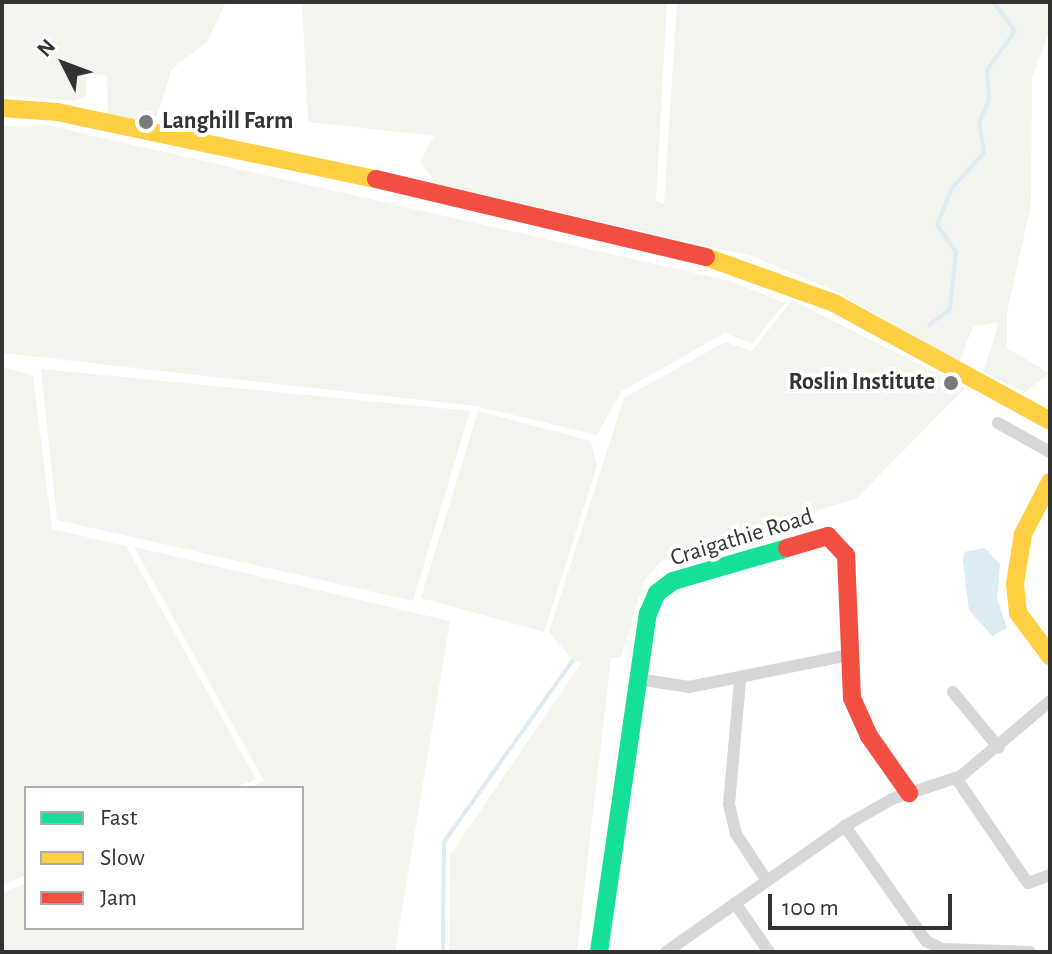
<!DOCTYPE html>
<html>
<head>
<meta charset="utf-8">
<style>
  body { margin:0 }
  #map { position:relative; width:1052px; height:954px; overflow:hidden; background:#fff; font-family:"Alegreya Sans",sans-serif }
  div>[style] { position:absolute }
  [style*='--x'] { left:calc(var(--x)*1px); top:calc(var(--y)*1px); width:calc(var(--w)*1px); rotate:calc(var(--a)*1deg) }
  .green>* { inset:0; background:#f1f5ed }
  .water>* { inset:0; background:#ddebf3 }
  .stream>* { height:4px; margin:-2px; padding:0 2px; transform-origin:2px; border-radius:2px; background:#ddebf3 }
  .street>* { height:12px; margin:-6px; padding:0 6px; transform-origin:6px; border-radius:6px; background:#d7d7d7 }
  .fast>* { height:18px; margin:-9px; padding:0 9px; transform-origin:9px; border-radius:9px; background:#16e098 }
  .slow>* { height:18px; margin:-9px; padding:0 9px; transform-origin:9px; border-radius:9px; background:#ffcf43 }
  .jam>* { height:18px; margin:-9px; padding:0 9px; transform-origin:9px; border-radius:9px; background:#f24e42 }
  .dots>* { width:22px; height:22px; translate:-50% -50%; box-sizing:border-box; border:4px solid #fff; border-radius:50% }
  span { translate:-50% -50%; white-space:nowrap; text-align:center; line-height:1.15; -webkit-text-stroke:8px #fff; paint-order:stroke }
  .poi-label { font-size:24px; color:#333; font-weight:700 }
  .left { translate:0 -50%; text-align:left }
  .right { translate:-100% -50%; text-align:right }
  .street-label { font-size:24px; color:#333 }
  .frame { position:absolute; inset:0; border:4px solid #333; pointer-events:none }
  .legend { position:absolute; left:24px; top:786px; width:280px; height:144px; box-sizing:border-box; background:#fff; border:2px solid #adadad; margin:0; padding:10px 14px; list-style:none; font-size:24px; color:#333 }
  .legend li { display:flex; align-items:center; gap:16px; height:40px }
  .legend b { width:40px; border:2px solid #adadad }
  .north { position:absolute; left:24px; top:24px; width:80px; height:80px; -webkit-text-stroke:6px #fff; paint-order:stroke; rotate:312deg; font-size:22px; font-weight:700; line-height:32px; text-align:center; color:#333 }
  .north::after { content:''; display:block; margin:auto; width:28px; height:36px; background:#333; clip-path:polygon(50% 0,100% 100%,50% 72%,0 100%) }
  .scale { position:absolute; left:768px; top:894px; width:184px; height:36px; box-sizing:border-box; border:4px solid #333; border-top:0; padding-left:10px; font-size:24px; line-height:28px; white-space:nowrap; color:#333; -webkit-text-stroke:6px #fff; paint-order:stroke }
</style>
</head>
<body>
<div id="map">
  <div class="green">
    <div style="clip-path:polygon(2px 2px,226px 2px,207px 42px,172px 69px,154px 124px,108px 114px,107px 76px,86px 73px,86px 95px,76px 101px,2px 95px)"></div>
    <div style="clip-path:polygon(302px 2px,667px 2px,656px 201px,664px 204px,677px 2px,1050px 2px,1050px 29px,1032px 78px,1031px 204px,1007px 312px,1007px 348px,1049px 373px,1025px 392px,983px 373px,999px 322px,973px 327px,959px 362px,835px 291px,752px 256px,436px 184px,420px 161px,434px 136px,308px 122px)"></div>
    <div style="clip-path:polygon(46px 125px,730px 281px,785px 303px,752px 344px,725px 333px,622px 391px,597px 435px,476px 406px,2px 353px,2px 126px)"></div>
    <div style="clip-path:polygon(792px 300px,965px 388px,857px 498px,661px 561px,644px 581px,621px 657px,611px 658px,577px 952px,449px 952px,450px 855px,582px 662px,574px 662px,549px 632px,624px 398px,725px 342px,752px 351px)"></div>
    <div style="clip-path:polygon(2px 367px,33px 375px,52px 529px,126px 546px,256px 779px,234px 788px,26px 788px,26px 875px,2px 885px)"></div>
    <div style="clip-path:polygon(41px 369px,470px 411px,413px 601px,57px 520px)"></div>
    <div style="clip-path:polygon(478px 411px,591px 441px,597px 466px,544px 632px,421px 598px)"></div>
    <div style="clip-path:polygon(134px 547px,450px 621px,395px 952px,2px 952px,2px 893px,26px 883px,26px 928px,302px 928px,302px 788px,249px 788px,264px 781px)"></div>
  </div>
  <div class="water">
    <div style="clip-path:polygon(985px 548px,1000px 564px,997px 599px,1007px 628px,992px 636px,969px 610px,963px 561px,964px 552px)"></div>
  </div>
  <div class="stream">
    <div style="--x:929;--y:325;--w:26;--a:-37"></div>
    <div style="--x:950;--y:309;--w:57;--a:-84"></div>
    <div style="--x:956;--y:252;--w:33;--a:-125"></div>
    <div style="--x:937;--y:225;--w:40;--a:-68"></div>
    <div style="--x:952;--y:188;--w:47;--a:-47.6"></div>
    <div style="--x:984;--y:153;--w:30;--a:-99"></div>
    <div style="--x:979;--y:123;--w:26;--a:-67"></div>
    <div style="--x:989;--y:99;--w:29;--a:-94"></div>
    <div style="--x:987;--y:70;--w:48;--a:-54.3"></div>
    <div style="--x:1015;--y:31;--w:36;--a:-127"></div>
    <div style="--x:443;--y:952;--w:110;--a:-89.5"></div>
    <div style="--x:444;--y:842;--w:222;--a:-54.7"></div>
  </div>
  <div class="street">
    <div style="--x:998;--y:423;--w:60;--a:29.1"></div>
    <div style="--x:637;--y:679;--w:53;--a:8.7"></div>
    <div style="--x:689;--y:687;--w:163;--a:-11.3"></div>
    <div style="--x:740;--y:681;--w:123;--a:95.1"></div>
    <div style="--x:729;--y:804;--w:31;--a:77"></div>
    <div style="--x:736;--y:834;--w:56;--a:56.6"></div>
    <div style="--x:953;--y:692;--w:72;--a:50.6"></div>
    <div style="--x:956;--y:778;--w:127;--a:55.6"></div>
    <div style="--x:1028;--y:883;--w:23;--a:-20"></div>
    <div style="--x:735;--y:903;--w:60;--a:55.2"></div>
    <div style="--x:666;--y:952;--w:219;--a:-35.1"></div>
    <div style="--x:1030;--y:952;--w:88;--a:-178"></div>
    <div style="--x:942;--y:949;--w:18;--a:-153"></div>
    <div style="--x:926;--y:941;--w:141;--a:-125.2"></div>
    <div style="--x:845;--y:826;--w:54;--a:-29.9"></div>
    <div style="--x:892;--y:799;--w:73;--a:-18.4"></div>
    <div style="--x:961;--y:776;--w:116;--a:-40.1"></div>
  </div>
  <div class="fast">
    <div style="--x:599;--y:952;--w:342;--a:-81.8"></div>
    <div style="--x:648;--y:614;--w:23;--a:-67"></div>
    <div style="--x:657;--y:593;--w:20;--a:-37"></div>
    <div style="--x:673;--y:581;--w:119;--a:-16.1"></div>
  </div>
  <div class="slow">
    <div style="--x:2;--y:108;--w:55;--a:4.2"></div>
    <div style="--x:57;--y:112;--w:326;--a:11.9"></div>
    <div style="--x:706;--y:257;--w:136;--a:19.8"></div>
    <div style="--x:834;--y:303;--w:246;--a:28.6"></div>
    <div style="--x:1050;--y:482;--w:59;--a:117.4"></div>
    <div style="--x:1023;--y:534;--w:51;--a:99.1"></div>
    <div style="--x:1015;--y:584;--w:29;--a:84"></div>
    <div style="--x:1018;--y:613;--w:54;--a:53.3"></div>
  </div>
  <div class="jam">
    <div style="--x:376;--y:179;--w:339;--a:13.3"></div>
    <div style="--x:787;--y:548;--w:43;--a:-16.3"></div>
    <div style="--x:828;--y:536;--w:26;--a:47"></div>
    <div style="--x:846;--y:555;--w:143;--a:87.6"></div>
    <div style="--x:852;--y:698;--w:42;--a:65.9"></div>
    <div style="--x:869;--y:736;--w:70;--a:54.9"></div>
  </div>
  <div class="dots">
    <div style="left:146px;top:122px;background:#7a7a7a"></div>
    <div style="left:951px;top:383px;background:#7a7a7a"></div>
  </div>
  <div class="poi-label">
    <span class="left" style="left:162px;top:122px">Langhill Farm</span>
    <span class="right" style="left:935px;top:383px">Roslin Institute</span>
  </div>
  <div class="street-label">
    <span style="left:742px;top:538px;rotate:-17deg">Craigathie Road</span>
  </div>
  <div class="frame"></div>
  <ul class="legend">
  <li><b style="height:10px;background:#16e098"></b>Fast</li>
  <li><b style="height:10px;background:#ffcf43"></b>Slow</li>
  <li><b style="height:10px;background:#f24e42"></b>Jam</li>
  </ul>
  <div class="north">N</div>
  <div class="scale">100 m</div>
</div>
</body>
</html>
